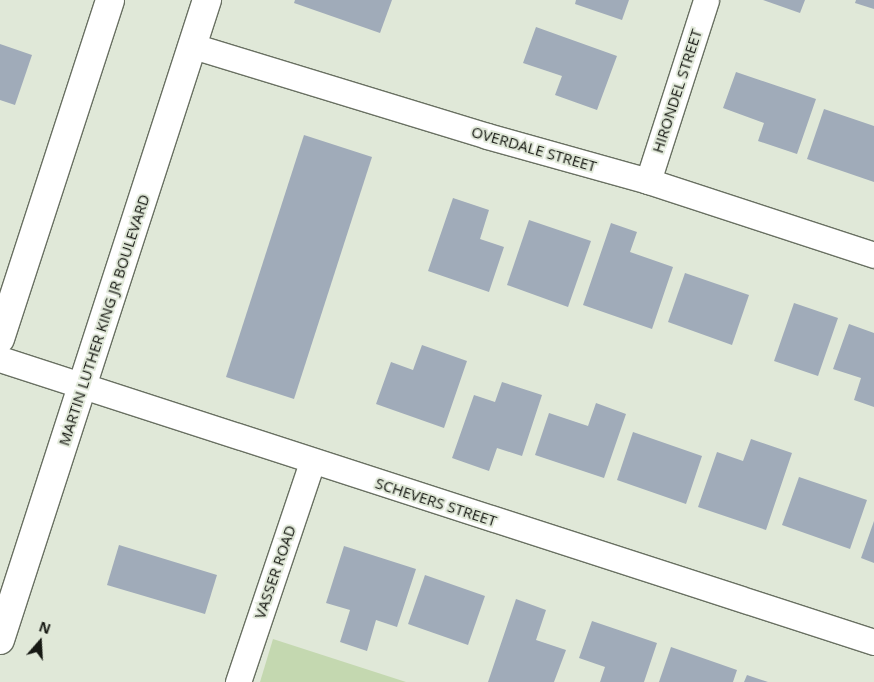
<!DOCTYPE html>
<html>
<head>
<meta charset="utf-8">
<style>
  body { margin:0 }
  #map { position:relative; width:874px; height:682px; overflow:hidden; background:#e0e8d8; font-family:"Open Sans",sans-serif }
  div>[style] { position:absolute }
  [style*='--x'] { left:calc(var(--x)*1px); top:calc(var(--y)*1px); width:calc(var(--w)*1px); rotate:calc(var(--a)*1deg) }
  .green>* { inset:0; background:#c4d8b0 }
  .building>* { inset:0; background:#a0abb9 }
  .roads { filter:drop-shadow(1px 0 #697062) drop-shadow(-1px 0 #697062) drop-shadow(0 1px #697062) drop-shadow(0 -1px #697062) }
  .minor>* { height:25px; margin:-12.5px; padding:0 12.5px; transform-origin:12.5px; border-radius:12.5px; background:#fff }
  .secondary>* { height:28px; margin:-14px; padding:0 14px; transform-origin:14px; border-radius:14px; background:#fff }
  span { translate:-50% -50%; white-space:nowrap; text-align:center; line-height:1.15; -webkit-text-stroke:4px #e0e8d8; paint-order:stroke }
  .street-label { font-size:15px; color:#161813 }
  .north { position:absolute; left:15px; top:617px; width:50px; height:50px; -webkit-text-stroke:4px #e0e8d8; paint-order:stroke; rotate:19deg; font-size:14px; font-weight:700; line-height:20px; text-align:center; color:#161813 }
  .north::after { content:''; display:block; margin:auto; width:18px; height:22px; background:#161813; clip-path:polygon(50% 0,100% 100%,50% 72%,0 100%) }
</style>
</head>
<body>
<div id="map">
  <div class="green">
    <div style="clip-path:polygon(273px 639px,406px 682px,260px 682px)"></div>
  </div>
  <div class="building">
    <div style="clip-path:polygon(295px 0,392px 0,380px 33px,294px 3px)"></div>
    <div style="clip-path:polygon(576px 0,629px 0,622px 20px,575px 4px)"></div>
    <div style="clip-path:polygon(763px 0,805px 0,800px 13px)"></div>
    <div style="clip-path:polygon(856px 0,874px 0,874px 9px,855px 3px)"></div>
    <div style="clip-path:polygon(536px 27px,617px 56px,597px 110px,555px 95px,562px 76px,523px 63px)"></div>
    <div style="clip-path:polygon(0 44px,32px 55px,15px 105px,0 100px)"></div>
    <div style="clip-path:polygon(736px 72px,816px 99px,797px 154px,758px 141px,764px 123px,723px 108px)"></div>
    <div style="clip-path:polygon(824px 109px,874px 126px,874px 182px,807px 159px)"></div>
    <div style="clip-path:polygon(304px 135px,372px 157px,294px 399px,226px 377px)"></div>
    <div style="clip-path:polygon(453px 198px,489px 210px,480px 239px,504px 247px,489px 292px,428px 271px)"></div>
    <div style="clip-path:polygon(529px 220px,591px 241px,568px 307px,507px 285px)"></div>
    <div style="clip-path:polygon(611px 223px,637px 232px,630px 252px,673px 267px,652px 329px,583px 305px)"></div>
    <div style="clip-path:polygon(685px 273px,749px 295px,732px 345px,668px 322px)"></div>
    <div style="clip-path:polygon(794px 303px,838px 318px,818px 376px,774px 361px)"></div>
    <div style="clip-path:polygon(849px 324px,874px 333px,874px 407px,854px 400px,861px 378px,833px 369px)"></div>
    <div style="clip-path:polygon(422px 345px,467px 361px,444px 428px,376px 404px,391px 362px,413px 370px)"></div>
    <div style="clip-path:polygon(502px 382px,542px 395px,522px 456px,497px 448px,489px 471px,452px 458px,474px 395px,495px 402px)"></div>
    <div style="clip-path:polygon(596px 403px,626px 414px,604px 478px,535px 455px,549px 413px,588px 426px)"></div>
    <div style="clip-path:polygon(633px 432px,702px 456px,686px 504px,617px 480px)"></div>
    <div style="clip-path:polygon(751px 439px,792px 453px,766px 530px,698px 507px,717px 452px,743px 461px)"></div>
    <div style="clip-path:polygon(799px 477px,867px 500px,850px 549px,782px 525px)"></div>
    <div style="clip-path:polygon(874px 521px,874px 563px,861px 558px)"></div>
    <div style="clip-path:polygon(119px 545px,217px 575px,205px 614px,107px 585px)"></div>
    <div style="clip-path:polygon(344px 546px,416px 569px,397px 627px,376px 620px,367px 651px,340px 642px,350px 610px,326px 603px)"></div>
    <div style="clip-path:polygon(425px 575px,485px 596px,468px 645px,408px 624px)"></div>
    <div style="clip-path:polygon(516px 599px,546px 610px,536px 640px,566px 650px,554px 682px,488px 682px)"></div>
    <div style="clip-path:polygon(592px 621px,657px 643px,644px 682px,600px 682px,605px 667px,579px 658px)"></div>
    <div style="clip-path:polygon(671px 647px,737px 670px,733px 682px,659px 682px)"></div>
    <div style="clip-path:polygon(747px 675px,768px 682px,744px 682px)"></div>
  </div>
  <div class="roads">
    <div class="minor">
      <div style="--x:193;--y:46;--w:307;--a:17"></div>
      <div style="--x:487;--y:136;--w:167;--a:15.6"></div>
      <div style="--x:648;--y:181;--w:238;--a:18.1"></div>
      <div style="--x:648;--y:181;--w:190;--a:-72.2"></div>
      <div style="--x:0;--y:359;--w:919;--a:17.94"></div>
      <div style="--x:238;--y:682;--w:232;--a:-71.4"></div>
    </div>
    <div class="secondary">
      <div style="--x:0;--y:339;--w:356;--a:-72"></div>
      <div style="--x:0;--y:640;--w:673;--a:-72.08"></div>
    </div>
  </div>
  <div class="street-label">
    <span style="left:677px;top:91px;rotate:-72deg">HIRONDEL STREET</span>
    <span style="left:534px;top:149px;rotate:16deg">OVERDALE STREET</span>
    <span style="left:104px;top:320px;rotate:-72deg">MARTIN LUTHER KING JR BOULEVARD</span>
    <span style="left:436px;top:502px;rotate:18deg">SCHEVERS STREET</span>
    <span style="left:275px;top:572px;rotate:-71deg">VASSER ROAD</span>
  </div>
  <div class="north">N</div>
</div>
</body>
</html>
